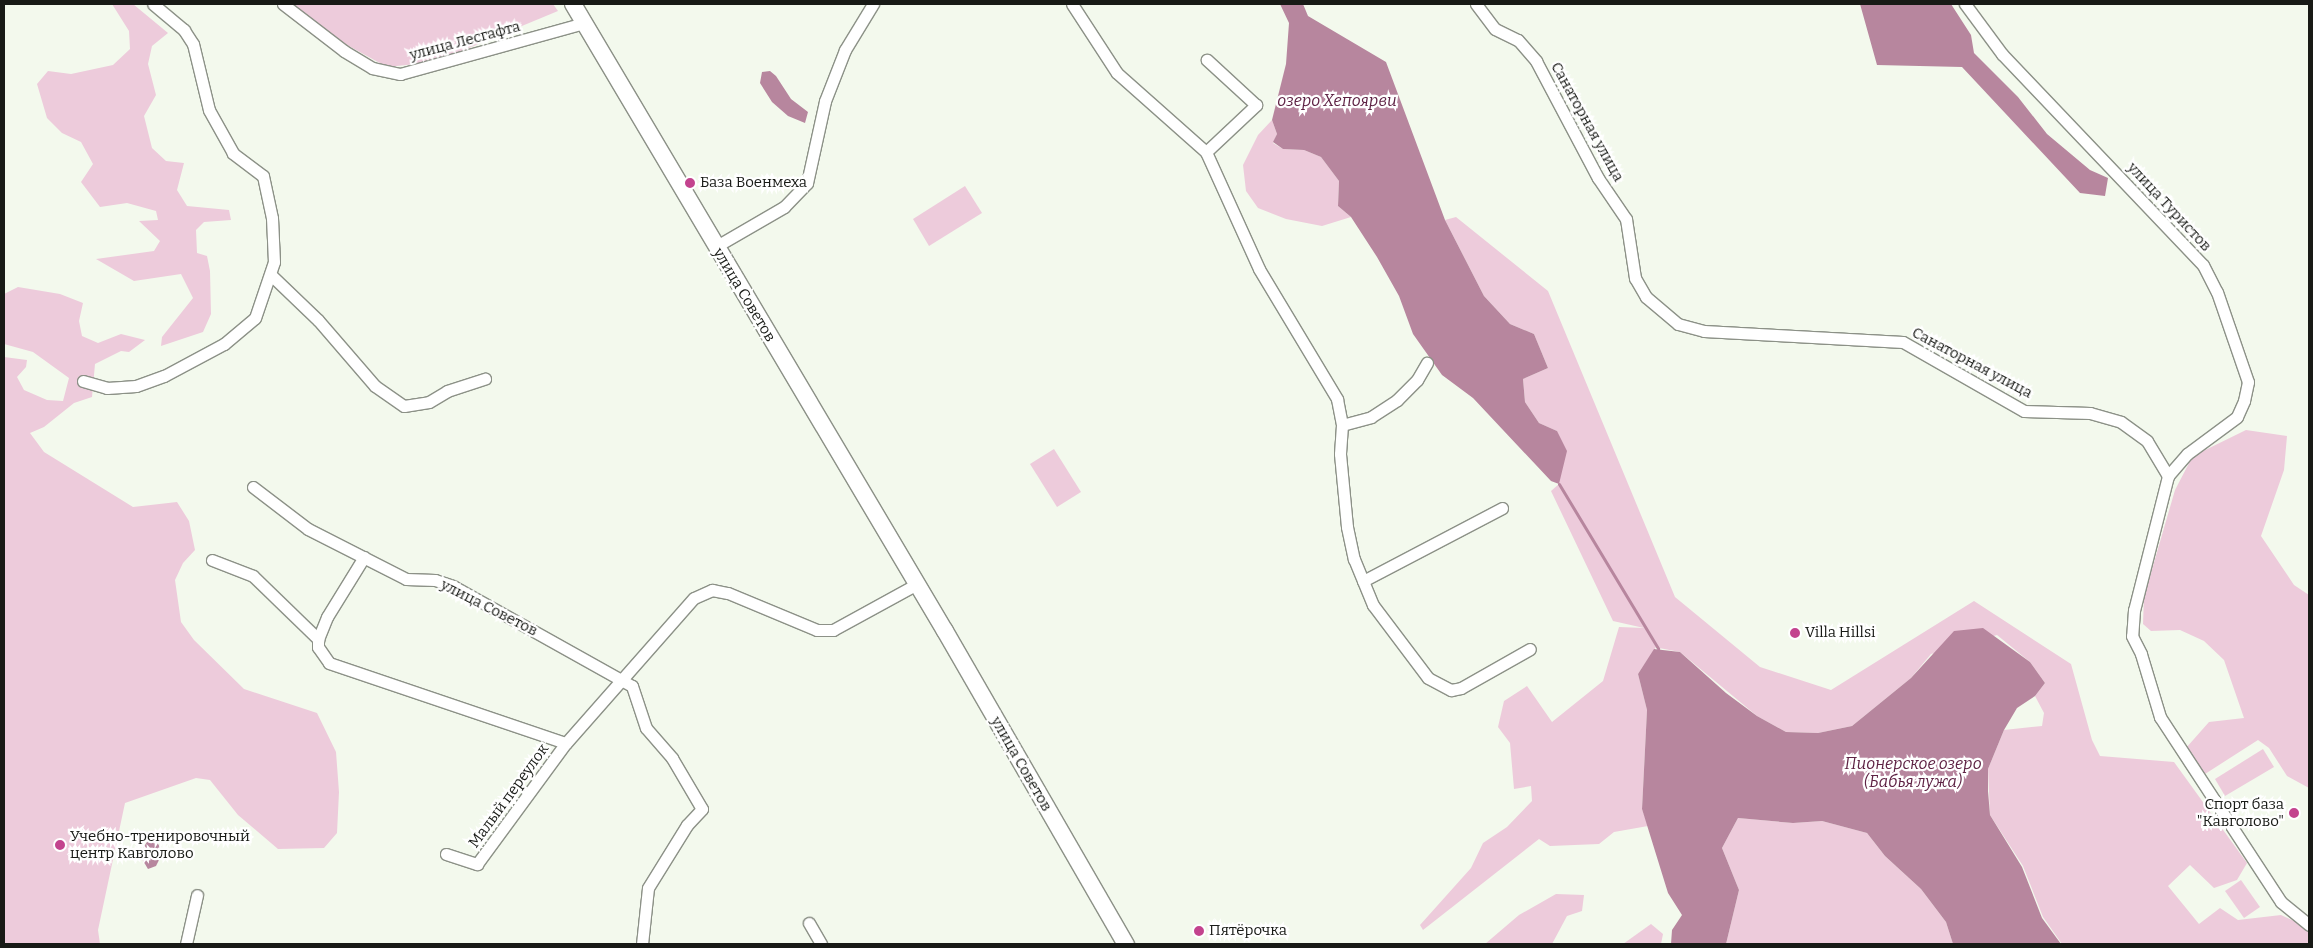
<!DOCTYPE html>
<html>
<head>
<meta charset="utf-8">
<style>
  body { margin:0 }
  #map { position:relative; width:2313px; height:948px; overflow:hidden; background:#f3f9ed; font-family:Bitter,serif }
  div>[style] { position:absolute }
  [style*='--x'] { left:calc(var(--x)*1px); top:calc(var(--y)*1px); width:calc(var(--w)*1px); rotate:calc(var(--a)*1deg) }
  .green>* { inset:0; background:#edcbdb }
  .water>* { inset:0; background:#b7869e }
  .stream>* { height:3px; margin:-1.5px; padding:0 1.5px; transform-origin:1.5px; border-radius:1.5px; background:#b7869e }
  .roads { filter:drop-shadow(1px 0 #8c9187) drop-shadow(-1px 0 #8c9187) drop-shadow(0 1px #8c9187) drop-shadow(0 -1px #8c9187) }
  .minor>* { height:11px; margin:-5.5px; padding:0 5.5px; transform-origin:5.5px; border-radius:5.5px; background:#fff }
  .secondary>* { height:16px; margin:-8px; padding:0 8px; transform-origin:8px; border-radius:8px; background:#fff }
  .dots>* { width:14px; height:14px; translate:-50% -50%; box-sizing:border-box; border:2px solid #fff; border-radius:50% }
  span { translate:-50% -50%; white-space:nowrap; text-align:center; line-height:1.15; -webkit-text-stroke:4.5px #fff; paint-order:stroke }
  .street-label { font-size:15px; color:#181a16 }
  .poi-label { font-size:15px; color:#181a16 }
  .left { translate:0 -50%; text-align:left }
  .right { translate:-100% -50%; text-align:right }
  .water-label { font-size:16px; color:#5e2244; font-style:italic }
  .frame { position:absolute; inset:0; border:5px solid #181a16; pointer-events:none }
</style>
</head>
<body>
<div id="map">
  <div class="green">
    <div style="clip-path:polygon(112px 4px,133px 4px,168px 33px,152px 46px,148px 64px,156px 95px,144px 116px,152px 148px,166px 161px,184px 163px,177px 190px,187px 206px,229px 210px,231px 220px,204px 222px,196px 230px,197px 253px,207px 256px,210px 271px,211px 314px,203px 332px,161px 346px,162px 337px,193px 298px,181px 274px,134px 281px,96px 259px,154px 251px,160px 241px,139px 221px,158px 220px,156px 211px,127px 203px,100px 207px,81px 182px,93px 164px,81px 142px,62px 133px,47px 118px,37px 84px,48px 71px,71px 74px,113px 65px,130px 49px,129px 31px)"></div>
    <div style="clip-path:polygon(288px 4px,553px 4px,558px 11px,435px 62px,387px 67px,347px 45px)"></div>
    <div style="clip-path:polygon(1272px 120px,1277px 134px,1273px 143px,1283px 149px,1304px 150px,1321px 157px,1339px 181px,1338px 206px,1351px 217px,1322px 226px,1286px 219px,1258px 208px,1246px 191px,1243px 165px,1258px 135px)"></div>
    <div style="clip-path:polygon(965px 186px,982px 213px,929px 246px,913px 219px)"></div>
    <div style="clip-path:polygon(1456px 217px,1548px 291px,1675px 597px,1760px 667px,1831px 690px,1974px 601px,2071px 664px,2092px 740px,2100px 756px,2174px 762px,2247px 863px,2237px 880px,2214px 888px,2190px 865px,2168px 886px,2199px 924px,2220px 908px,2238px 920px,2281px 915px,2309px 928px,2309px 944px,2062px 944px,2043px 917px,2023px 866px,1990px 815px,1988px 769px,2004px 730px,2042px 726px,2044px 713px,2035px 696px,2045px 683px,2030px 662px,1997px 635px,1931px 654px,1911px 678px,1852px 726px,1818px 733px,1786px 732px,1757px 716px,1680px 652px,1659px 648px,1648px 629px,1656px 647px,1638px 674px,1647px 710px,1642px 809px,1648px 826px,1614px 832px,1599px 844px,1550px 846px,1539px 839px,1423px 930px,1420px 925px,1471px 868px,1483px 843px,1507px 827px,1532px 801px,1531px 786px,1514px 789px,1510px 743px,1498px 727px,1504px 701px,1527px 686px,1552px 722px,1603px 681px,1619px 627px,1644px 628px,1613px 621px,1551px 491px,1559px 484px,1557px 431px,1539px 423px,1525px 402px,1523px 379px,1548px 368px,1534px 334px,1510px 324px,1484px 296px,1445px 220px)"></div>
    <div style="clip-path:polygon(18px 287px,60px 294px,83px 303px,79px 321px,82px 336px,98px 343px,121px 334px,145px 340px,129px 352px,121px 351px,95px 364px,92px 397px,74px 403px,44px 427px,30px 433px,44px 452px,133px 507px,177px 502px,189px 521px,195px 550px,183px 563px,175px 580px,181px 622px,194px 640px,244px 689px,317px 713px,336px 752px,339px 792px,337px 833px,324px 848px,278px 849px,238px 815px,210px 780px,196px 778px,125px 803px,98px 930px,100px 944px,4px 944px,4px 357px,27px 360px,26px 367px,17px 377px,24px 390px,47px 400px,63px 401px,69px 378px,33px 352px,4px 344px,4px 294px)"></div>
    <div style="clip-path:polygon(2246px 430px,2287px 436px,2284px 470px,2261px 536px,2294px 585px,2309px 595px,2309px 788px,2287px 776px,2269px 748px,2258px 740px,2205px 774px,2186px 748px,2209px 722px,2244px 718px,2224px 660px,2204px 641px,2180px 630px,2151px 631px,2143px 624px,2144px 597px,2175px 490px,2187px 467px,2193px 456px)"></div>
    <div style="clip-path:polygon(1054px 449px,1081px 492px,1057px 507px,1030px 464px)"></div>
    <div style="clip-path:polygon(2263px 749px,2274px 767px,2225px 796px,2215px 779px)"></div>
    <div style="clip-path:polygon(1738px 818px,1793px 823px,1822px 821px,1867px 833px,1885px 856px,1921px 889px,1946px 922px,1953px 944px,1726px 944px,1739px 890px,1722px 848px)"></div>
    <div style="clip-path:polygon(2241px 880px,2260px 907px,2244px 918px,2225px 891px)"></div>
    <div style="clip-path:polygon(1556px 894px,1584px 895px,1582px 911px,1567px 916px,1552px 944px,1485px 944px,1519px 915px)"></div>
    <div style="clip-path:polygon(1651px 924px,1663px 934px,1661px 944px,1623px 944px)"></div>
  </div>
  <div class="water">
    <div style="clip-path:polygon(1280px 4px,1303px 4px,1308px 16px,1386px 62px,1445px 220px,1484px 296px,1510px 324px,1534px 334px,1548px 368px,1523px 379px,1525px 402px,1539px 423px,1557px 431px,1567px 451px,1559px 484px,1551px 481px,1473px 398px,1442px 375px,1413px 334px,1399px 296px,1377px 257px,1351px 217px,1338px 206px,1339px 181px,1321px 157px,1304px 150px,1283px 149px,1273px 142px,1277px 134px,1272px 120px,1286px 64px,1289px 23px)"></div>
    <div style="clip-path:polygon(1860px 4px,1951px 4px,1971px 35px,1974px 53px,2018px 97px,2047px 134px,2090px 170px,2108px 178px,2105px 196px,2080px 193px,1962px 67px,1877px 65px)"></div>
    <div style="clip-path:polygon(770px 71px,776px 76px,791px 99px,808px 112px,805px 123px,788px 116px,772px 102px,760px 83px,762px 72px)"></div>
    <div style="clip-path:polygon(1983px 628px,2030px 662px,2045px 683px,2035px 696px,2017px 708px,2004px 730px,1988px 769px,1988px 791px,1990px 815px,2022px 867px,2042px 918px,2061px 944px,1953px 944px,1946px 922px,1921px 889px,1885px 856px,1867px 833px,1822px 821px,1793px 823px,1738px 818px,1722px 848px,1739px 890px,1726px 944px,1671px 944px,1672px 930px,1682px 915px,1668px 893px,1642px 809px,1647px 710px,1638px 674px,1654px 649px,1680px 652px,1726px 693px,1757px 716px,1786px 732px,1818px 733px,1852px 726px,1911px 678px,1954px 631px)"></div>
    <div style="clip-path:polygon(149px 839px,155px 839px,163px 852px,156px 866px,148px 869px,139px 854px)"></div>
  </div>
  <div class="stream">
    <div style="--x:1559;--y:484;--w:192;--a:58.9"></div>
  </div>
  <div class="roads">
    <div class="minor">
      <div style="--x:283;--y:4;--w:77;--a:37.6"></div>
      <div style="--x:344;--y:51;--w:33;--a:31"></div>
      <div style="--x:372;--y:68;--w:29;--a:12"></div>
      <div style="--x:400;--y:74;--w:191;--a:-15.5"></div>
      <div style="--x:1072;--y:4;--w:82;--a:56.9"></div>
      <div style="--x:1117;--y:73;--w:119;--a:41.6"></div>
      <div style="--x:1206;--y:152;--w:128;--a:65.6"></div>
      <div style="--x:1259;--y:269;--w:152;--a:59"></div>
      <div style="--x:1337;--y:399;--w:26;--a:79"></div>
      <div style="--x:1342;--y:425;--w:29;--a:94"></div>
      <div style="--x:1340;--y:454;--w:73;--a:84.5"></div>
      <div style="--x:1347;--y:527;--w:33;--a:78"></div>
      <div style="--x:1354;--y:559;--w:50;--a:67.6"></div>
      <div style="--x:1373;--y:605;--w:91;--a:53"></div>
      <div style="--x:1428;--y:678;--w:26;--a:28"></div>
      <div style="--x:1451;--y:690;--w:10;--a:-11"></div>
      <div style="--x:1461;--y:688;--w:79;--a:-29.5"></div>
      <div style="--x:1476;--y:4;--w:31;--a:53"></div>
      <div style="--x:1495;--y:29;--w:25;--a:26"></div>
      <div style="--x:1518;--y:40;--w:28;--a:49"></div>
      <div style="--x:1536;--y:61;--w:132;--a:62.1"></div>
      <div style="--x:1598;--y:178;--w:50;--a:55.7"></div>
      <div style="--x:1626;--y:219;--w:60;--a:81.3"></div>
      <div style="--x:1635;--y:278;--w:22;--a:60"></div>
      <div style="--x:1646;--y:297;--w:42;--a:40.2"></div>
      <div style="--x:1678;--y:324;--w:27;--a:15"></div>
      <div style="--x:1704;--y:331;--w:199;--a:3.2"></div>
      <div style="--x:1903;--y:342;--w:139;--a:29.7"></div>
      <div style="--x:2024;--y:411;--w:66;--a:1.7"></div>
      <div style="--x:2090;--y:413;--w:32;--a:16"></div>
      <div style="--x:2121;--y:422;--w:32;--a:36"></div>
      <div style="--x:2147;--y:441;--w:41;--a:59"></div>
      <div style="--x:2168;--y:476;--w:138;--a:104.2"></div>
      <div style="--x:2134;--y:610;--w:26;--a:94"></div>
      <div style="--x:2132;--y:636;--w:20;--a:63"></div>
      <div style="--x:2141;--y:654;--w:66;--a:73.2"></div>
      <div style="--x:2160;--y:717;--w:221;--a:56.8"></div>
      <div style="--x:2281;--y:902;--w:36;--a:39"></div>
      <div style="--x:1965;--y:4;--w:62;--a:53.5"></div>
      <div style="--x:2002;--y:54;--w:291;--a:46.4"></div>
      <div style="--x:2203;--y:265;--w:30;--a:63"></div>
      <div style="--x:2217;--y:292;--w:95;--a:71"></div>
      <div style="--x:2248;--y:382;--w:19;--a:102"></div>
      <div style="--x:2244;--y:401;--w:17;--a:114"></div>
      <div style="--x:2237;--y:417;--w:62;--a:143.5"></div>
      <div style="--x:2187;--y:454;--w:29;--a:131"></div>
      <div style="--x:1206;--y:152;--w:69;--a:-43.2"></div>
      <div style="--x:1256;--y:105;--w:67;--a:-137.4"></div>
      <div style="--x:715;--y:247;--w:80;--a:-30.1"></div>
      <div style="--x:784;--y:207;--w:33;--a:-46"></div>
      <div style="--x:807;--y:183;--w:84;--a:-77.6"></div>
      <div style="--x:825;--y:101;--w:55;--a:-68.6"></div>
      <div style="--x:845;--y:50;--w:54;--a:-58.7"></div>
      <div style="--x:271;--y:275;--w:65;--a:43.8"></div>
      <div style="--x:318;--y:320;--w:87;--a:49.2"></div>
      <div style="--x:375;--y:386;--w:35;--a:35"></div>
      <div style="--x:404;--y:406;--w:25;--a:-9"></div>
      <div style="--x:429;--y:402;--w:21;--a:-31"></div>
      <div style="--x:447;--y:391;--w:40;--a:-18"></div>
      <div style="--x:83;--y:381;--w:25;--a:16"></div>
      <div style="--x:107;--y:388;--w:29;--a:-4"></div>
      <div style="--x:136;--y:386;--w:30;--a:-20"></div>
      <div style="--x:164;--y:376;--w:68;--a:-28.1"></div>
      <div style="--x:224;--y:344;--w:40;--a:-40"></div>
      <div style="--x:255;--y:318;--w:59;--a:-71.3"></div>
      <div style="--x:274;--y:262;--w:44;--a:-92.6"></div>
      <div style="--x:272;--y:218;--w:43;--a:-102.1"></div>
      <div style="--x:263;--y:176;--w:38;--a:-143"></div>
      <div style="--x:233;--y:153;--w:49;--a:-119.2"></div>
      <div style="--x:209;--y:110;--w:68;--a:-103.6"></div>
      <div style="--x:193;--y:44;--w:17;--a:-123"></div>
      <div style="--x:184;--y:30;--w:40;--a:-140"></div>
      <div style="--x:1342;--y:425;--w:30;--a:-15"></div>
      <div style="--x:1371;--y:417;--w:31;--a:-33"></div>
      <div style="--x:1397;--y:400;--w:28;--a:-45"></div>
      <div style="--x:1417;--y:380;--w:20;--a:-60"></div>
      <div style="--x:253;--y:487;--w:69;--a:37.4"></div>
      <div style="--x:308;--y:529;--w:110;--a:27"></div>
      <div style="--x:406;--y:579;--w:29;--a:2"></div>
      <div style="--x:435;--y:580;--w:19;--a:18"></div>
      <div style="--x:453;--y:586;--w:205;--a:29.2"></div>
      <div style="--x:632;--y:686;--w:44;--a:71.6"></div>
      <div style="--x:646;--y:728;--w:40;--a:49"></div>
      <div style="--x:672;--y:758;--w:59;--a:59.5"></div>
      <div style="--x:702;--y:809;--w:22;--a:133"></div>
      <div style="--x:687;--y:825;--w:74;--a:121.8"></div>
      <div style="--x:648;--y:888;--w:56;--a:96.1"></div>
      <div style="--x:364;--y:557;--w:70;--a:121.7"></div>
      <div style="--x:327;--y:617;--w:24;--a:112"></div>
      <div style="--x:318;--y:639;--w:8;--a:90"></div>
      <div style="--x:318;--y:647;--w:19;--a:55"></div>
      <div style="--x:329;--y:663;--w:250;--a:18.7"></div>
      <div style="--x:566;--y:743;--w:193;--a:-48.6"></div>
      <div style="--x:694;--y:598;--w:20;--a:-24"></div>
      <div style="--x:712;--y:590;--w:16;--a:11"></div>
      <div style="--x:728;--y:593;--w:96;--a:22.6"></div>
      <div style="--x:817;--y:630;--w:16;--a:0"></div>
      <div style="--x:833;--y:630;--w:96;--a:-28.7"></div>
      <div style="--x:212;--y:560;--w:44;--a:21.3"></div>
      <div style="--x:253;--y:576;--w:91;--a:44.1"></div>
      <div style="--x:1363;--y:581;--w:157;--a:-27.7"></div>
      <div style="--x:446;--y:854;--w:33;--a:18"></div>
      <div style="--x:477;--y:864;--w:150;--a:-53.7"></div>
      <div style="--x:809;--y:923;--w:24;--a:60"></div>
      <div style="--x:186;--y:944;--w:50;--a:-77.3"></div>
    </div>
    <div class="secondary">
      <div style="--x:573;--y:4;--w:729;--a:59.32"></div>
      <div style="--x:945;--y:631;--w:362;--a:60"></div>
    </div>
  </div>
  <div class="dots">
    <div style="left:690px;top:183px;background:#c3438e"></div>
    <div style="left:1795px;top:633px;background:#c3438e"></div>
    <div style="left:2294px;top:813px;background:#c3438e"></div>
    <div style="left:60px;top:845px;background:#c3438e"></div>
    <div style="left:1199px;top:931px;background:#c3438e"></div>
  </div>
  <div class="street-label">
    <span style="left:465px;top:41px;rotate:-15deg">улица Лесгафта</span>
    <span style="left:1587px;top:122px;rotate:61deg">Санаторная улица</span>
    <span style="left:2169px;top:207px;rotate:47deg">улица Туристов</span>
    <span style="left:744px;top:295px;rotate:59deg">улица Советов</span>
    <span style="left:1972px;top:363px;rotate:28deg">Санаторная улица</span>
    <span style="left:489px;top:608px;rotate:27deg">улица Советов</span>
    <span style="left:1021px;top:764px;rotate:60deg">улица Советов</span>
    <span style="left:509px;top:796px;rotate:-54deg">Малый переулок</span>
  </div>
  <div class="poi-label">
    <span class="left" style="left:700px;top:183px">База Военмеха</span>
    <span class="left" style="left:1805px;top:633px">Villa Hillsi</span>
    <span class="right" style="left:2284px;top:813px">Спорт база<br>"Кавголово"</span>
    <span class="left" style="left:70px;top:845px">Учебно-тренировочный<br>центр Кавголово</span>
    <span class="left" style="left:1209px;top:931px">Пятёрочка</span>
  </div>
  <div class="water-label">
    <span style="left:1337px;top:101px">озеро Хепоярви</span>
    <span style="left:1913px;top:773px">Пионерское озеро<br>(Бабья лужа)</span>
  </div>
  <div class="frame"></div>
</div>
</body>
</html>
